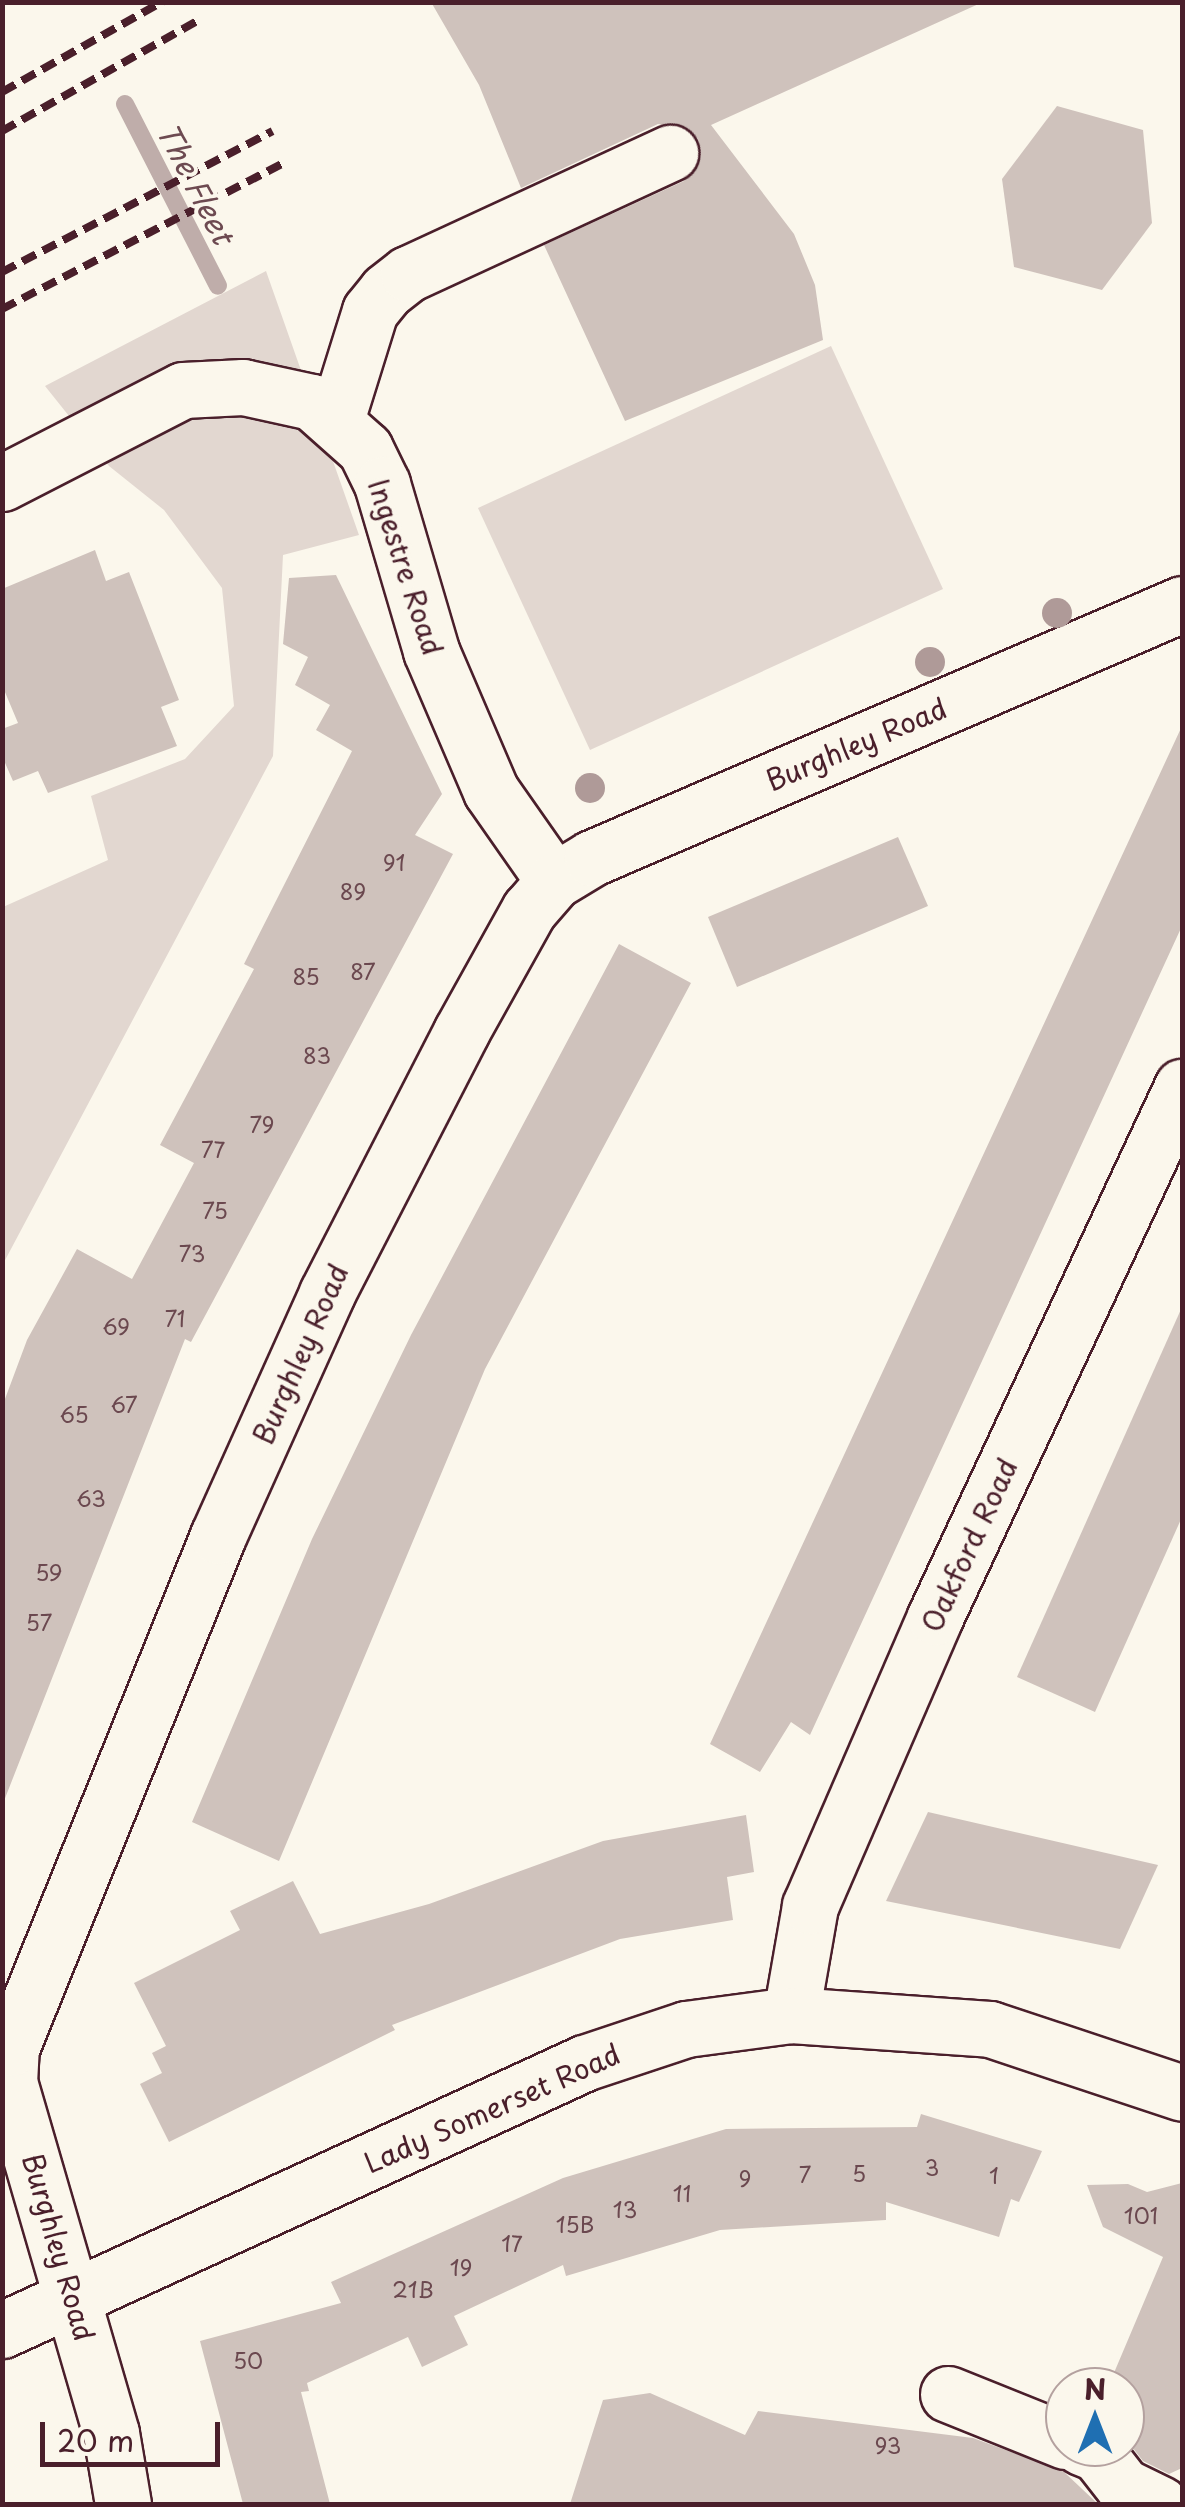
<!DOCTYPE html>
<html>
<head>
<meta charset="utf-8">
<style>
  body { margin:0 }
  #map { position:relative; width:1185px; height:2507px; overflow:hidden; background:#fbf7ec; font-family:"Playpen Sans",sans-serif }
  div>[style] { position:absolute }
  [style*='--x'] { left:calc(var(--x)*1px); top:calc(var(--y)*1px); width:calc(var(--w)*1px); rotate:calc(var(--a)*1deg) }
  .green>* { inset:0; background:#e2d7d0 }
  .stream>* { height:18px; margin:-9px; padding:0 9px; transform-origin:9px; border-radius:9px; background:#bfadaa }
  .building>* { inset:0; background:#cfc2bc }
  .roads { filter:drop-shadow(2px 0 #4a1f2b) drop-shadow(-2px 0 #4a1f2b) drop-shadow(0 2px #4a1f2b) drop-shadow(0 -2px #4a1f2b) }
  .minor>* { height:55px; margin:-27.5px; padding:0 27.5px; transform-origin:27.5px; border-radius:27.5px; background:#fbf7ec }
  .rail>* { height:8px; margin-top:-4px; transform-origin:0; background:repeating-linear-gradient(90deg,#4a1f2b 0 15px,transparent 0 23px) }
  .trees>* { width:30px; height:30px; margin:-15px; border-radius:50%; background:#af9a98 }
  span { translate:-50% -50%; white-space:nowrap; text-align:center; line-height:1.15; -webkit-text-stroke:8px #fbf7ec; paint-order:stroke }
  .number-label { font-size:22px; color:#6b484f }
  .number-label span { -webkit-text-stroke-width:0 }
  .street-label { font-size:28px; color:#4a1f2b }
  .water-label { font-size:30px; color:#6d4a51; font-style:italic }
  .frame { position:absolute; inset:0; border:5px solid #4a1f2b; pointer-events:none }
  .north { position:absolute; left:1045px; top:2367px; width:100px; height:100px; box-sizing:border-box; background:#fbf7ec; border:2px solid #b4a19f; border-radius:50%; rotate:0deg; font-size:28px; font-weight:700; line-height:40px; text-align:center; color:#4a1f2b }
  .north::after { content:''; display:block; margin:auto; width:35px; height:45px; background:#1f6fb2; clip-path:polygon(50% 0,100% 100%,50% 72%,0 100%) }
  .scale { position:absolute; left:40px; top:2422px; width:180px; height:45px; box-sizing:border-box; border:5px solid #4a1f2b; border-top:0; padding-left:12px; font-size:30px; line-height:35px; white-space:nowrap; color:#4a1f2b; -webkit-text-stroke:8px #fbf7ec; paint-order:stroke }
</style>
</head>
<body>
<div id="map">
  <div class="green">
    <div style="clip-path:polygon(266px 271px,359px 535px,283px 555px,273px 756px,3px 1264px,3px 907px,108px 860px,91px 796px,185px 759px,234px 706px,222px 588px,164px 510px,109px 466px,45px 386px)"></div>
    <div style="clip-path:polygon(831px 346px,943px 589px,590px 750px,478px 508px)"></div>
  </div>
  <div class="stream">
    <div style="--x:125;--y:104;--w:204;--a:62.9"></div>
  </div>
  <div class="building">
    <div style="clip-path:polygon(431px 2px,983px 2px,711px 125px,794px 234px,815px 285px,823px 340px,625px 421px,544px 245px,684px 181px,701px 157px,698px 139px,687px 127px,658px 124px,521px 188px,479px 85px)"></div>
    <div style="clip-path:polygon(1057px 106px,1143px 130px,1152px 223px,1102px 290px,1014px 267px,1002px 179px)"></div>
    <div style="clip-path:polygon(95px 550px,106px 581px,129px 572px,179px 700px,161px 707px,177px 746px,48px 793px,38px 771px,13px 781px,2px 756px,2px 729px,18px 723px,2px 685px,2px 589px)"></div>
    <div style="clip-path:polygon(336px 575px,442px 794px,415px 835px,453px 854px,191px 1342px,185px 1339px,2px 1806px,2px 1407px,27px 1340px,77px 1249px,132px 1279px,194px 1163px,160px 1145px,254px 969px,244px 964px,352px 751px,316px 730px,330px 705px,295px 685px,308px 657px,283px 644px,289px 578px)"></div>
    <div style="clip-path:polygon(1182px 726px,1182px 926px,810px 1735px,791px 1722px,760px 1772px,710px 1744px)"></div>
    <div style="clip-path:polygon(898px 837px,928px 906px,737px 987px,708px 917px)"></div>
    <div style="clip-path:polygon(619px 944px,691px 983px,485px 1369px,279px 1861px,192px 1822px,312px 1539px,411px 1335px)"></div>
    <div style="clip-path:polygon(1182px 1307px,1182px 1517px,1095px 1712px,1017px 1677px)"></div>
    <div style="clip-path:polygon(928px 1812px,1158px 1865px,1120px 1949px,886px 1901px)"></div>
    <div style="clip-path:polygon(746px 1815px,754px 1872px,727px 1877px,733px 1920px,620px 1939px,392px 2025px,395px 2030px,169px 2142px,140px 2084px,162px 2073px,152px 2053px,166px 2046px,134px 1983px,240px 1930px,230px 1911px,293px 1881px,320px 1934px,429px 1904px,603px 1841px)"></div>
    <div style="clip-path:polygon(921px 2114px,1042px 2151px,1019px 2202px,1011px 2199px,999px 2237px,886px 2202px,886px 2220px,720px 2230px,566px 2276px,563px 2265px,454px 2316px,468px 2345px,422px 2367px,408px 2337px,307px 2383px,309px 2391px,301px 2392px,330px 2504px,243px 2504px,200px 2341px,341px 2303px,331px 2282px,563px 2178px,726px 2129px,917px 2127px)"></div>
    <div style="clip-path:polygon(1182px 2183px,1182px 2468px,1169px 2474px,1143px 2461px,1125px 2438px,1125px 2387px,1108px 2387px,1163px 2257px,1103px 2227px,1087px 2185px,1128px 2184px,1147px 2192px)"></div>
    <div style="clip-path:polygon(650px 2393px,745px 2435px,758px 2411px,973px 2438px,1063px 2471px,1098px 2504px,570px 2504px,603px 2400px)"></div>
  </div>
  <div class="roads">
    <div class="minor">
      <div style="--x:336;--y:420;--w:114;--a:-72.7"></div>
      <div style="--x:370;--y:311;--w:26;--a:-51"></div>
      <div style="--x:386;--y:291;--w:28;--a:-38"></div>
      <div style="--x:408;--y:274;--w:289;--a:-24.8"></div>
      <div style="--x:2;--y:483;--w:203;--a:-27.2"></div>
      <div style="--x:183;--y:390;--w:60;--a:-2.9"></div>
      <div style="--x:243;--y:387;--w:71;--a:12.3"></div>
      <div style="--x:312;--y:402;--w:71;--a:41.6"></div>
      <div style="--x:365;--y:449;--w:39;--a:64"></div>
      <div style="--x:382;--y:484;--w:174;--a:73.6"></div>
      <div style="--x:431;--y:651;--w:152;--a:66.8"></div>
      <div style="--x:491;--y:791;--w:110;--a:55"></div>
      <div style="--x:791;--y:2015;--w:111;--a:-80.1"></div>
      <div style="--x:810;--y:1906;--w:315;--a:-66.6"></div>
      <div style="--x:935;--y:1617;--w:585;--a:-65.01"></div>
      <div style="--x:2;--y:2330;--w:640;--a:-24.64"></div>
      <div style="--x:584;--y:2063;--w:108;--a:-18.4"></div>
      <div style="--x:686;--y:2029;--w:106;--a:-7.6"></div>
      <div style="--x:791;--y:2015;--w:199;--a:4"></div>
      <div style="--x:990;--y:2029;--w:202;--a:18.4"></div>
      <div style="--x:948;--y:2394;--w:126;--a:21.9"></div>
      <div style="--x:1081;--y:2447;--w:18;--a:22"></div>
      <div style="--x:1098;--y:2454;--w:41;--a:52"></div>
      <div style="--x:1123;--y:2486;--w:41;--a:25.9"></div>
      <div style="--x:123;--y:2504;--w:72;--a:-99.6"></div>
      <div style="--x:111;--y:2433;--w:365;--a:-106.2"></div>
      <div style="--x:9;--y:2083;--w:35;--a:-87"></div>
      <div style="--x:11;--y:2048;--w:552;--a:-67.99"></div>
      <div style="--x:218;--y:1536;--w:266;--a:-65.8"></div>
      <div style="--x:327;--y:1293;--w:293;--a:-62.8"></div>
      <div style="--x:461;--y:1032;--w:140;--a:-60.9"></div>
      <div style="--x:529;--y:910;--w:38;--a:-49"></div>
      <div style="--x:554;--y:881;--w:44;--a:-31.2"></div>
      <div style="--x:592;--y:858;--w:642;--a:-23.29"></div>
    </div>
  </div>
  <div class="rail">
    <div style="--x:2;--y:92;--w:184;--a:-29.4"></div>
    <div style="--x:2;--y:131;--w:228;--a:-29.4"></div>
    <div style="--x:2;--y:272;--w:305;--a:-27.5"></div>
    <div style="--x:2;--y:309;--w:318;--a:-27.4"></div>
  </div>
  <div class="trees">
    <div style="left:1057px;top:613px"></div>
    <div style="left:930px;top:662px"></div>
    <div style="left:590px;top:788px"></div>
  </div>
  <div class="number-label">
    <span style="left:394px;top:862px">91</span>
    <span style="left:353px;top:891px">89</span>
    <span style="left:363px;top:971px">87</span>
    <span style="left:306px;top:976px">85</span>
    <span style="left:317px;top:1055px">83</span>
    <span style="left:262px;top:1124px">79</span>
    <span style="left:213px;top:1149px">77</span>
    <span style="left:215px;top:1210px">75</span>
    <span style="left:192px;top:1253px">73</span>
    <span style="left:175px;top:1318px">71</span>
    <span style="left:116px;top:1326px">69</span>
    <span style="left:124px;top:1404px">67</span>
    <span style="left:74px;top:1414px">65</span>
    <span style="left:91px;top:1498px">63</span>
    <span style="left:49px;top:1572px">59</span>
    <span style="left:39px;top:1622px">57</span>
    <span style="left:932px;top:2167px">3</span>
    <span style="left:859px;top:2173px">5</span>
    <span style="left:805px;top:2174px">7</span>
    <span style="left:994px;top:2175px">1</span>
    <span style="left:745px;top:2178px">9</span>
    <span style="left:682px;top:2193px">11</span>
    <span style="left:625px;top:2209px">13</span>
    <span style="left:1141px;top:2215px">101</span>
    <span style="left:575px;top:2224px">15B</span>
    <span style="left:512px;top:2243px">17</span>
    <span style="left:461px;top:2267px">19</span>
    <span style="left:413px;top:2289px">21B</span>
    <span style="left:248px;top:2360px">50</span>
    <span style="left:888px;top:2445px">93</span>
  </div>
  <div class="street-label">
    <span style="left:406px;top:567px;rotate:72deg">Ingestre Road</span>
    <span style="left:856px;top:744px;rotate:-23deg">Burghley Road</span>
    <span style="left:300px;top:1354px;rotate:-66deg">Burghley Road</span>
    <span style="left:969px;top:1545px;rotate:-65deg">Oakford Road</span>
    <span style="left:492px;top:2108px;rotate:-24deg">Lady Somerset Road</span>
    <span style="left:59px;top:2247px;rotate:74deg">Burghley Road</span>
  </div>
  <div class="water-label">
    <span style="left:196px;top:183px;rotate:63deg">The Fleet</span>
  </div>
  <div class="frame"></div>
  <div class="north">N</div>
  <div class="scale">20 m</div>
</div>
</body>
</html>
